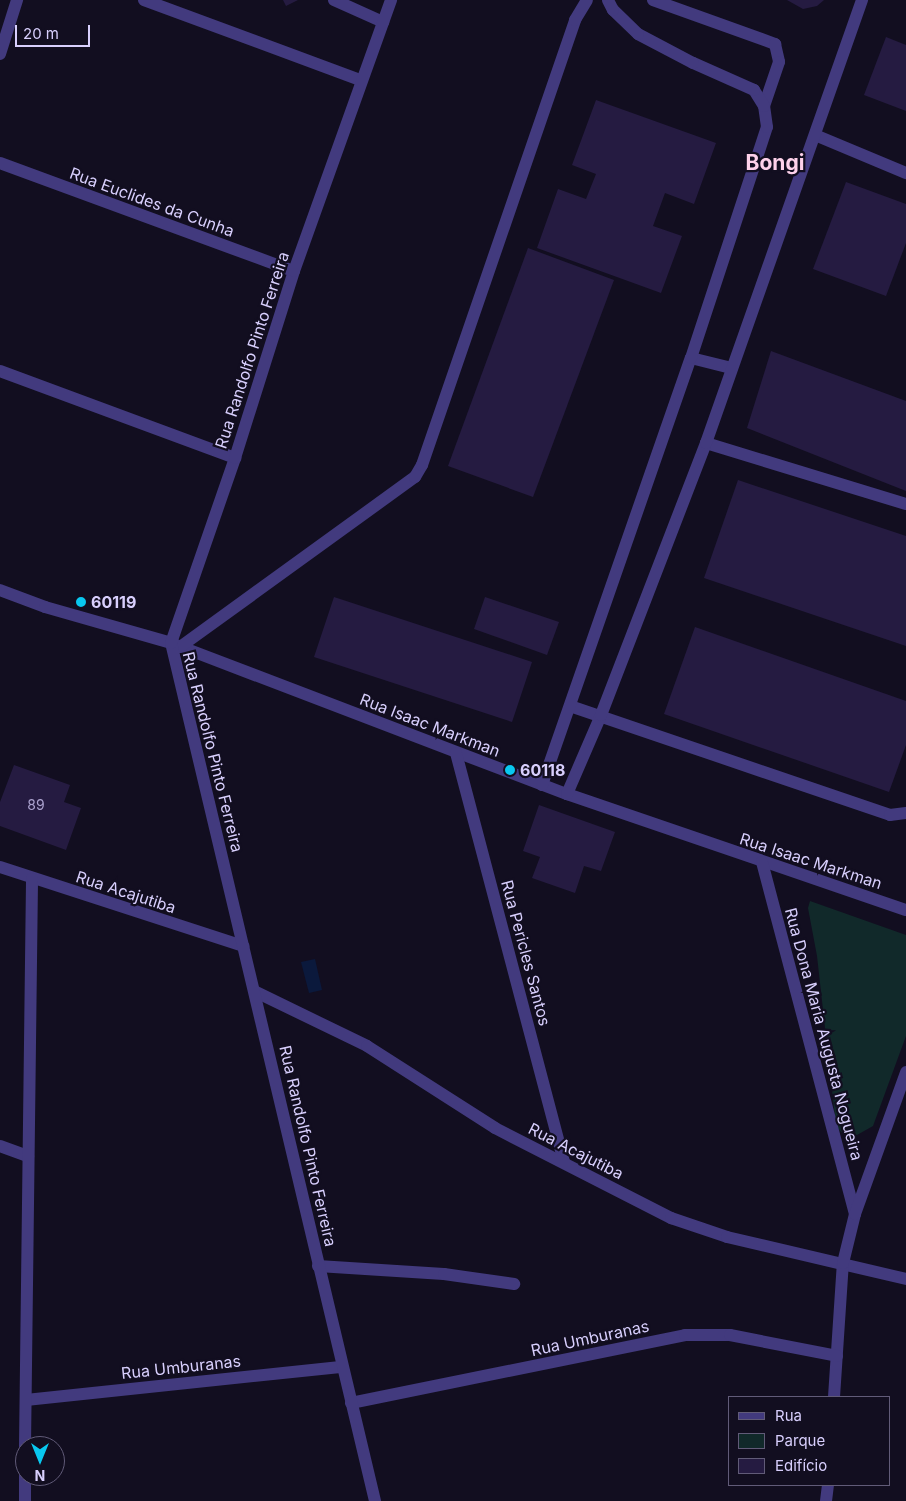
<!DOCTYPE html>
<html>
<head>
<meta charset="utf-8">
<style>
  body { margin:0 }
  #map { position:relative; width:906px; height:1501px; overflow:hidden; background:#120e20; font-family:Inter,sans-serif }
  div>[style] { position:absolute }
  [style*='--x'] { left:calc(var(--x)*1px); top:calc(var(--y)*1px); width:calc(var(--w)*1px); rotate:calc(var(--a)*1deg) }
  .green>* { inset:0; background:#11292a }
  .water>* { inset:0; background:#0b193c }
  .building>* { inset:0; background:#251b41 }
  .minor>* { height:12px; margin:-6px; padding:0 6px; transform-origin:6px; border-radius:6px; background:#423a7e }
  .dots>* { width:14px; height:14px; translate:-50% -50%; box-sizing:border-box; border:2px solid #120e20; border-radius:50% }
  span { translate:-50% -50%; white-space:nowrap; text-align:center; line-height:1.15; -webkit-text-stroke:4.5px #120e20; paint-order:stroke }
  .number-label { font-size:14px; color:#aba2ce }
  .number-label span { -webkit-text-stroke-width:0 }
  .street-label { font-size:16px; color:#d8cffd }
  .poi-label { font-size:16px; color:#d8cffd; font-weight:700 }
  .left { translate:0 -50%; text-align:left }
  .district-label { font-size:21px; color:#fdd1ea; font-weight:700 }
  .legend { position:absolute; left:728px; top:1396px; width:162px; height:90px; box-sizing:border-box; background:#120e20; border:1px solid #615b78; margin:0; padding:6px 9px; list-style:none; font-size:15px; color:#d8cffd }
  .legend li { display:flex; align-items:center; gap:10px; height:25px }
  .legend b { width:25px; border:1px solid #615b78 }
  .north { position:absolute; left:15px; top:1436px; width:50px; height:50px; box-sizing:border-box; background:#120e20; border:1px solid #615b78; border-radius:50%; rotate:180deg; font-size:14px; font-weight:700; line-height:20px; text-align:center; color:#d8cffd }
  .north::after { content:''; display:block; margin:auto; width:18px; height:22px; background:#09c7ef; clip-path:polygon(50% 0,100% 100%,50% 72%,0 100%) }
  .scale { position:absolute; left:15px; top:25px; width:75px; height:22px; box-sizing:border-box; border:2px solid #d8cffd; border-top:0; padding-left:6px; font-size:15px; line-height:18px; white-space:nowrap; color:#d8cffd; -webkit-text-stroke:4px #120e20; paint-order:stroke }
</style>
</head>
<body>
<div id="map">
  <div class="green">
    <div style="clip-path:polygon(810px 901px,906px 935px,906px 1036px,873px 1126px,857px 1135px,843px 1134px,836px 1126px,817px 956px,808px 908px)"></div>
  </div>
  <div class="water">
    <div style="clip-path:polygon(315px 959px,322px 990px,309px 993px,301px 962px)"></div>
  </div>
  <div class="building">
    <div style="clip-path:polygon(283px 0,298px 0,286px 6px)"></div>
    <div style="clip-path:polygon(787px 0,824px 0,817px 6px,803px 9px)"></div>
    <div style="clip-path:polygon(886px 37px,906px 45px,906px 111px,864px 95px)"></div>
    <div style="clip-path:polygon(596px 100px,716px 143px,694px 204px,665px 193px,653px 226px,682px 236px,661px 293px,537px 248px,558px 189px,586px 199px,596px 174px,572px 165px)"></div>
    <div style="clip-path:polygon(846px 182px,906px 204px,906px 243px,886px 296px,813px 269px)"></div>
    <div style="clip-path:polygon(528px 248px,614px 280px,533px 497px,448px 466px)"></div>
    <div style="clip-path:polygon(771px 351px,906px 401px,906px 491px,747px 428px)"></div>
    <div style="clip-path:polygon(738px 480px,906px 536px,906px 646px,704px 578px)"></div>
    <div style="clip-path:polygon(334px 597px,532px 662px,512px 722px,314px 657px)"></div>
    <div style="clip-path:polygon(485px 597px,559px 622px,547px 655px,474px 629px)"></div>
    <div style="clip-path:polygon(695px 627px,906px 701px,906px 745px,889px 792px,664px 714px)"></div>
    <div style="clip-path:polygon(14px 765px,70px 785px,64px 802px,81px 808px,66px 850px,0 826px,0 802px)"></div>
    <div style="clip-path:polygon(539px 805px,615px 832px,601px 871px,584px 866px,575px 893px,532px 878px,540px 857px,523px 851px)"></div>
  </div>
  <div class="minor">
    <div style="--x:144;--y:0;--w:230;--a:20.3"></div>
    <div style="--x:334;--y:0;--w:54;--a:24.2"></div>
    <div style="--x:653;--y:0;--w:130;--a:19.8"></div>
    <div style="--x:775;--y:44;--w:18;--a:77"></div>
    <div style="--x:779;--y:62;--w:46;--a:108.8"></div>
    <div style="--x:0;--y:54;--w:57;--a:-72.5"></div>
    <div style="--x:815;--y:135;--w:99;--a:22.7"></div>
    <div style="--x:0;--y:163;--w:313;--a:20.2"></div>
    <div style="--x:691;--y:358;--w:41;--a:14"></div>
    <div style="--x:0;--y:371;--w:251;--a:20.3"></div>
    <div style="--x:706;--y:443;--w:209;--a:17"></div>
    <div style="--x:0;--y:590;--w:48;--a:20.7"></div>
    <div style="--x:45;--y:607;--w:131;--a:15.9"></div>
    <div style="--x:171;--y:643;--w:424;--a:20.9"></div>
    <div style="--x:567;--y:794;--w:358;--a:18.9"></div>
    <div style="--x:180;--y:647;--w:290;--a:-35.9"></div>
    <div style="--x:415;--y:477;--w:14;--a:-60"></div>
    <div style="--x:422;--y:465;--w:471;--a:-71"></div>
    <div style="--x:575;--y:20;--w:23;--a:-59"></div>
    <div style="--x:570;--y:706;--w:338;--a:18.8"></div>
    <div style="--x:890;--y:815;--w:16;--a:-7"></div>
    <div style="--x:456;--y:753;--w:424;--a:75.2"></div>
    <div style="--x:542;--y:785;--w:452;--a:-70.8"></div>
    <div style="--x:691;--y:358;--w:243;--a:-71.8"></div>
    <div style="--x:767;--y:127;--w:21;--a:-98"></div>
    <div style="--x:764;--y:106;--w:19;--a:-122"></div>
    <div style="--x:754;--y:90;--w:67;--a:-156.1"></div>
    <div style="--x:693;--y:63;--w:62;--a:-152.2"></div>
    <div style="--x:638;--y:34;--w:35;--a:-136"></div>
    <div style="--x:613;--y:10;--w:11;--a:-117"></div>
    <div style="--x:567;--y:794;--w:86;--a:-66.7"></div>
    <div style="--x:601;--y:715;--w:292;--a:-68.9"></div>
    <div style="--x:706;--y:443;--w:470;--a:-70.6"></div>
    <div style="--x:762;--y:862;--w:364;--a:75.2"></div>
    <div style="--x:0;--y:867;--w:256;--a:18"></div>
    <div style="--x:256;--y:992;--w:123;--a:25.9"></div>
    <div style="--x:367;--y:1046;--w:152;--a:32.6"></div>
    <div style="--x:495;--y:1128;--w:198;--a:27.1"></div>
    <div style="--x:671;--y:1218;--w:59;--a:18.7"></div>
    <div style="--x:727;--y:1237;--w:184;--a:13.2"></div>
    <div style="--x:0;--y:1146;--w:30;--a:20"></div>
    <div style="--x:318;--y:1266;--w:126;--a:3.6"></div>
    <div style="--x:444;--y:1274;--w:71;--a:8.1"></div>
    <div style="--x:834;--y:1397;--w:134;--a:-86.2"></div>
    <div style="--x:843;--y:1263;--w:50;--a:-76.2"></div>
    <div style="--x:855;--y:1214;--w:151;--a:-70.2"></div>
    <div style="--x:26;--y:1400;--w:316;--a:-6"></div>
    <div style="--x:351;--y:1403;--w:341;--a:-11.5"></div>
    <div style="--x:685;--y:1335;--w:45;--a:0"></div>
    <div style="--x:730;--y:1335;--w:109;--a:11.1"></div>
    <div style="--x:25;--y:1446;--w:567;--a:-89.29"></div>
    <div style="--x:25;--y:1501;--w:32;--a:-90"></div>
    <div style="--x:375;--y:1501;--w:882;--a:-103.37"></div>
    <div style="--x:171;--y:643;--w:196;--a:-70.9"></div>
    <div style="--x:235;--y:458;--w:196;--a:-72.5"></div>
    <div style="--x:294;--y:271;--w:288;--a:-70.3"></div>
    <div style="--x:826;--y:1501;--w:16;--a:-83"></div>
  </div>
  <div class="dots">
    <div style="left:81px;top:602px;background:#09c7ef"></div>
    <div style="left:510px;top:770px;background:#09c7ef"></div>
  </div>
  <div class="number-label">
    <span style="left:36px;top:805px">89</span>
  </div>
  <div class="street-label">
    <span style="left:152px;top:202px;rotate:20deg">Rua Euclides da Cunha</span>
    <span style="left:252px;top:350px;rotate:-72deg">Rua Randolfo Pinto Ferreira</span>
    <span style="left:430px;top:725px;rotate:21deg">Rua Isaac Markman</span>
    <span style="left:213px;top:752px;rotate:76deg">Rua Randolfo Pinto Ferreira</span>
    <span style="left:811px;top:861px;rotate:18deg">Rua Isaac Markman</span>
    <span style="left:126px;top:892px;rotate:18deg">Rua Acajutiba</span>
    <span style="left:526px;top:953px;rotate:75deg">Rua Pericles Santos</span>
    <span style="left:824px;top:1034px;rotate:75deg">Rua Dona Maria Augusta Nogueira</span>
    <span style="left:308px;top:1146px;rotate:77deg">Rua Randolfo Pinto Ferreira</span>
    <span style="left:576px;top:1151px;rotate:27deg">Rua Acajutiba</span>
    <span style="left:590px;top:1338px;rotate:-12deg">Rua Umburanas</span>
    <span style="left:181px;top:1367px;rotate:-6deg">Rua Umburanas</span>
  </div>
  <div class="poi-label">
    <span class="left" style="left:91px;top:602px">60119</span>
    <span class="left" style="left:520px;top:770px">60118</span>
  </div>
  <div class="district-label">
    <span style="left:775px;top:163px">Bongi</span>
  </div>
  <ul class="legend">
  <li><b style="height:6px;background:#423a7e"></b>Rua</li>
  <li><b style="height:14px;background:#11292a"></b>Parque</li>
  <li><b style="height:14px;background:#251b41"></b>Edifício</li>
  </ul>
  <div class="north">N</div>
  <div class="scale">20 m</div>
</div>
</body>
</html>
